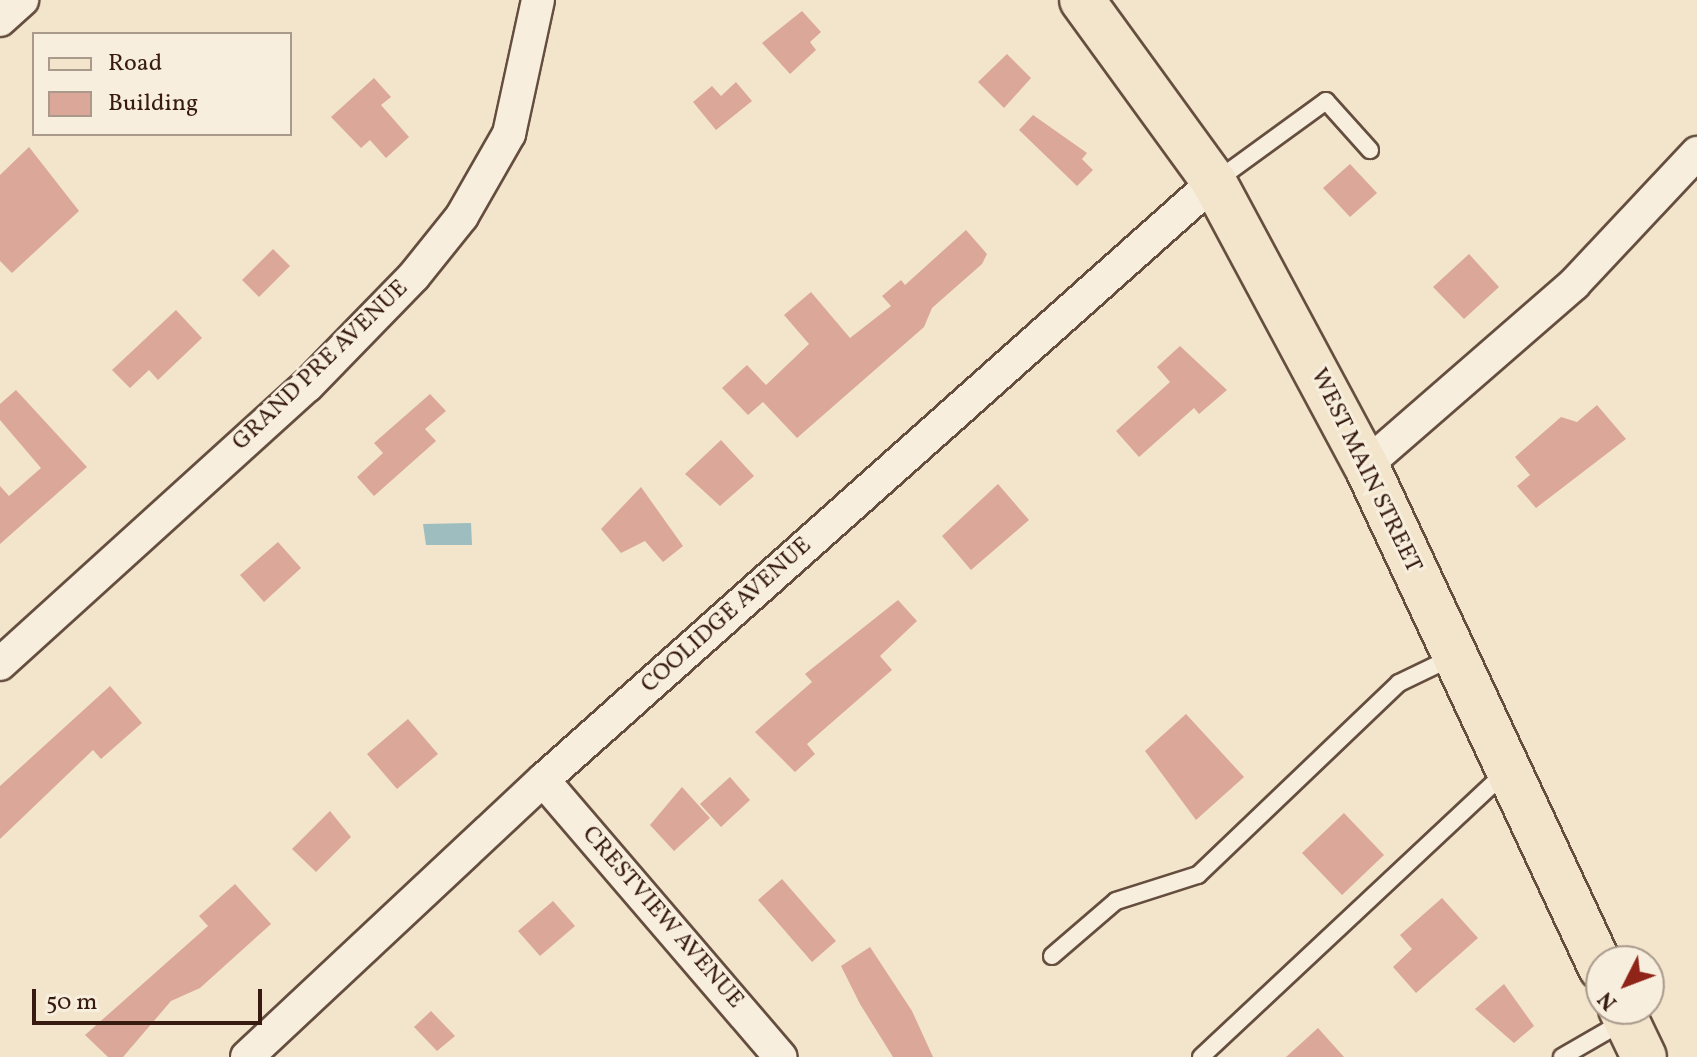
<!DOCTYPE html>
<html>
<head>
<meta charset="utf-8">
<style>
  body { margin:0 }
  #map { position:relative; width:1697px; height:1057px; overflow:hidden; background:#f2e5cc; font-family:Vollkorn,serif }
  div>[style] { position:absolute }
  [style*='--x'] { left:calc(var(--x)*1px); top:calc(var(--y)*1px); width:calc(var(--w)*1px); rotate:calc(var(--a)*1deg) }
  .water>* { inset:0; background:#9dbdbe }
  .building>* { inset:0; background:#dba799 }
  .roads { filter:drop-shadow(2px 0 #664e3f) drop-shadow(-2px 0 #664e3f) drop-shadow(0 2px #664e3f) drop-shadow(0 -2px #664e3f) }
  .service>* { height:16px; margin:-8px; padding:0 8px; transform-origin:8px; border-radius:8px; background:#f7eede }
  .minor>* { height:32px; margin:-16px; padding:0 16px; transform-origin:16px; border-radius:16px; background:#f7eede }
  .primary>* { height:44px; margin:-22px; padding:0 22px; transform-origin:22px; border-radius:22px; background:#f2e5cc }
  span { translate:-50% -50%; white-space:nowrap; text-align:center; line-height:1.15; -webkit-text-stroke:6px #f7eede; paint-order:stroke }
  .street-label { font-size:24px; color:#371b10 }
  .legend { position:absolute; left:32px; top:32px; width:260px; height:104px; box-sizing:border-box; background:#f7eede; border:2px solid #aa9a8c; margin:0; padding:10px 14px; list-style:none; font-size:24px; color:#371b10 }
  .legend li { display:flex; align-items:center; gap:16px; height:40px }
  .legend b { width:40px; border:2px solid #aa9a8c }
  .north { position:absolute; left:1585px; top:945px; width:80px; height:80px; box-sizing:border-box; background:#f7eede; border:2px solid #aa9a8c; border-radius:50%; rotate:228deg; font-size:22px; font-weight:700; line-height:32px; text-align:center; color:#371b10 }
  .north::after { content:''; display:block; margin:auto; width:28px; height:36px; background:#8f2418; clip-path:polygon(50% 0,100% 100%,50% 72%,0 100%) }
  .scale { position:absolute; left:32px; top:989px; width:230px; height:36px; box-sizing:border-box; border:4px solid #371b10; border-top:0; padding-left:10px; font-size:24px; line-height:28px; white-space:nowrap; color:#371b10; -webkit-text-stroke:6px #f7eede; paint-order:stroke }
</style>
</head>
<body>
<div id="map">
  <div class="water">
    <div style="clip-path:polygon(471px 523px,472px 545px,426px 545px,423px 524px)"></div>
  </div>
  <div class="building">
    <div style="clip-path:polygon(802px 11px,821px 32px,810px 42px,816px 50px,790px 74px,762px 43px)"></div>
    <div style="clip-path:polygon(1007px 54px,1031px 78px,1004px 108px,978px 82px)"></div>
    <div style="clip-path:polygon(374px 78px,391px 97px,381px 105px,409px 137px,386px 158px,370px 140px,361px 148px,331px 117px)"></div>
    <div style="clip-path:polygon(736px 82px,752px 101px,716px 130px,693px 102px,712px 86px,721px 96px)"></div>
    <div style="clip-path:polygon(1033px 115px,1087px 153px,1082px 159px,1093px 170px,1077px 186px,1019px 130px)"></div>
    <div style="clip-path:polygon(29px 147px,79px 211px,12px 273px,0 261px,0 175px)"></div>
    <div style="clip-path:polygon(1350px 164px,1377px 193px,1350px 217px,1323px 188px)"></div>
    <div style="clip-path:polygon(966px 230px,987px 254px,982px 264px,932px 308px,924px 327px,797px 438px,763px 402px,748px 415px,722px 388px,747px 365px,766px 385px,809px 344px,784px 315px,811px 292px,850px 338px,891px 306px,882px 296px,901px 280px,905px 285px)"></div>
    <div style="clip-path:polygon(273px 249px,290px 266px,259px 297px,242px 280px)"></div>
    <div style="clip-path:polygon(1469px 254px,1499px 287px,1464px 319px,1433px 287px)"></div>
    <div style="clip-path:polygon(176px 310px,202px 338px,158px 380px,149px 370px,130px 388px,112px 370px)"></div>
    <div style="clip-path:polygon(1180px 346px,1227px 390px,1199px 414px,1194px 408px,1139px 457px,1116px 431px,1170px 382px,1157px 367px)"></div>
    <div style="clip-path:polygon(16px 390px,87px 467px,0 544px,0 486px,9px 496px,41px 468px,0 420px,0 404px)"></div>
    <div style="clip-path:polygon(430px 394px,446px 411px,425px 429px,436px 441px,374px 496px,357px 477px,383px 453px,374px 443px)"></div>
    <div style="clip-path:polygon(1597px 405px,1626px 439px,1536px 508px,1517px 486px,1530px 475px,1515px 457px,1561px 417px,1577px 422px)"></div>
    <div style="clip-path:polygon(721px 440px,754px 476px,720px 506px,685px 474px)"></div>
    <div style="clip-path:polygon(998px 484px,1029px 520px,971px 570px,942px 536px)"></div>
    <div style="clip-path:polygon(641px 487px,683px 546px,663px 562px,645px 541px,621px 553px,601px 529px)"></div>
    <div style="clip-path:polygon(278px 542px,301px 568px,264px 602px,240px 575px)"></div>
    <div style="clip-path:polygon(898px 600px,917px 621px,880px 656px,892px 670px,807px 744px,815px 754px,795px 772px,755px 732px,812px 682px,805px 674px)"></div>
    <div style="clip-path:polygon(110px 686px,142px 723px,101px 759px,93px 750px,0 839px,0 786px)"></div>
    <div style="clip-path:polygon(1186px 714px,1244px 777px,1196px 820px,1145px 751px)"></div>
    <div style="clip-path:polygon(408px 719px,438px 754px,397px 789px,367px 754px)"></div>
    <div style="clip-path:polygon(730px 777px,750px 800px,721px 827px,700px 804px)"></div>
    <div style="clip-path:polygon(682px 787px,710px 818px,674px 851px,650px 825px)"></div>
    <div style="clip-path:polygon(330px 811px,351px 837px,316px 872px,292px 849px)"></div>
    <div style="clip-path:polygon(1344px 813px,1384px 855px,1342px 895px,1302px 853px)"></div>
    <div style="clip-path:polygon(782px 879px,836px 941px,812px 962px,758px 900px)"></div>
    <div style="clip-path:polygon(235px 884px,271px 924px,200px 988px,171px 1001px,123px 1057px,108px 1057px,85px 1035px,208px 926px,199px 916px)"></div>
    <div style="clip-path:polygon(1442px 898px,1478px 938px,1416px 993px,1393px 967px,1412px 949px,1400px 935px)"></div>
    <div style="clip-path:polygon(553px 901px,575px 926px,540px 956px,518px 931px)"></div>
    <div style="clip-path:polygon(870px 947px,912px 1011px,933px 1057px,893px 1057px,860px 1004px,841px 966px)"></div>
    <div style="clip-path:polygon(1504px 984px,1534px 1026px,1514px 1043px,1475px 1009px)"></div>
    <div style="clip-path:polygon(431px 1011px,455px 1036px,437px 1051px,414px 1027px)"></div>
    <div style="clip-path:polygon(1318px 1028px,1344px 1057px,1286px 1057px)"></div>
  </div>
  <div class="roads">
    <div class="service">
      <div style="--x:1216;--y:181;--w:136;--a:-36"></div>
      <div style="--x:1326;--y:101;--w:66;--a:48.1"></div>
      <div style="--x:1052;--y:956;--w:84;--a:-40.7"></div>
      <div style="--x:1116;--y:901;--w:86;--a:-17.6"></div>
      <div style="--x:1198;--y:875;--w:278;--a:-43.7"></div>
      <div style="--x:1399;--y:683;--w:60;--a:-25.7"></div>
      <div style="--x:1201;--y:1057;--w:417;--a:-43.1"></div>
      <div style="--x:1562;--y:1057;--w:74;--a:-30"></div>
    </div>
    <div class="minor">
      <div style="--x:0;--y:20;--w:30;--a:-42"></div>
      <div style="--x:1366;--y:465;--w:276;--a:-41"></div>
      <div style="--x:1574;--y:284;--w:180;--a:-46.8"></div>
      <div style="--x:0;--y:664;--w:414;--a:-42.2"></div>
      <div style="--x:307;--y:386;--w:153;--a:-45.8"></div>
      <div style="--x:414;--y:276;--w:77;--a:-51.3"></div>
      <div style="--x:462;--y:216;--w:95;--a:-60.2"></div>
      <div style="--x:509;--y:134;--w:137;--a:-77.8"></div>
      <div style="--x:543;--y:780;--w:365;--a:49.4"></div>
      <div style="--x:247;--y:1057;--w:405;--a:-43.1"></div>
      <div style="--x:543;--y:780;--w:899;--a:-41.71"></div>
    </div>
    <div class="primary">
      <div style="--x:1082;--y:0;--w:225;--a:54"></div>
      <div style="--x:1214;--y:182;--w:321;--a:61.8"></div>
      <div style="--x:1366;--y:465;--w:555;--a:64.96"></div>
      <div style="--x:1621;--y:1009;--w:53;--a:64.4"></div>
    </div>
  </div>
  <div class="street-label">
    <span style="left:321px;top:366px;rotate:-44deg">GRAND PRE AVENUE</span>
    <span style="left:1365px;top:471px;rotate:64deg">WEST MAIN STREET</span>
    <span style="left:727px;top:616px;rotate:-42deg">COOLIDGE AVENUE</span>
    <span style="left:662px;top:918px;rotate:49deg">CRESTVIEW AVENUE</span>
  </div>
  <ul class="legend">
  <li><b style="height:10px;background:#f2e5cc"></b>Road</li>
  <li><b style="height:22px;background:#dba799"></b>Building</li>
  </ul>
  <div class="north">N</div>
  <div class="scale">50 m</div>
</div>
</body>
</html>
